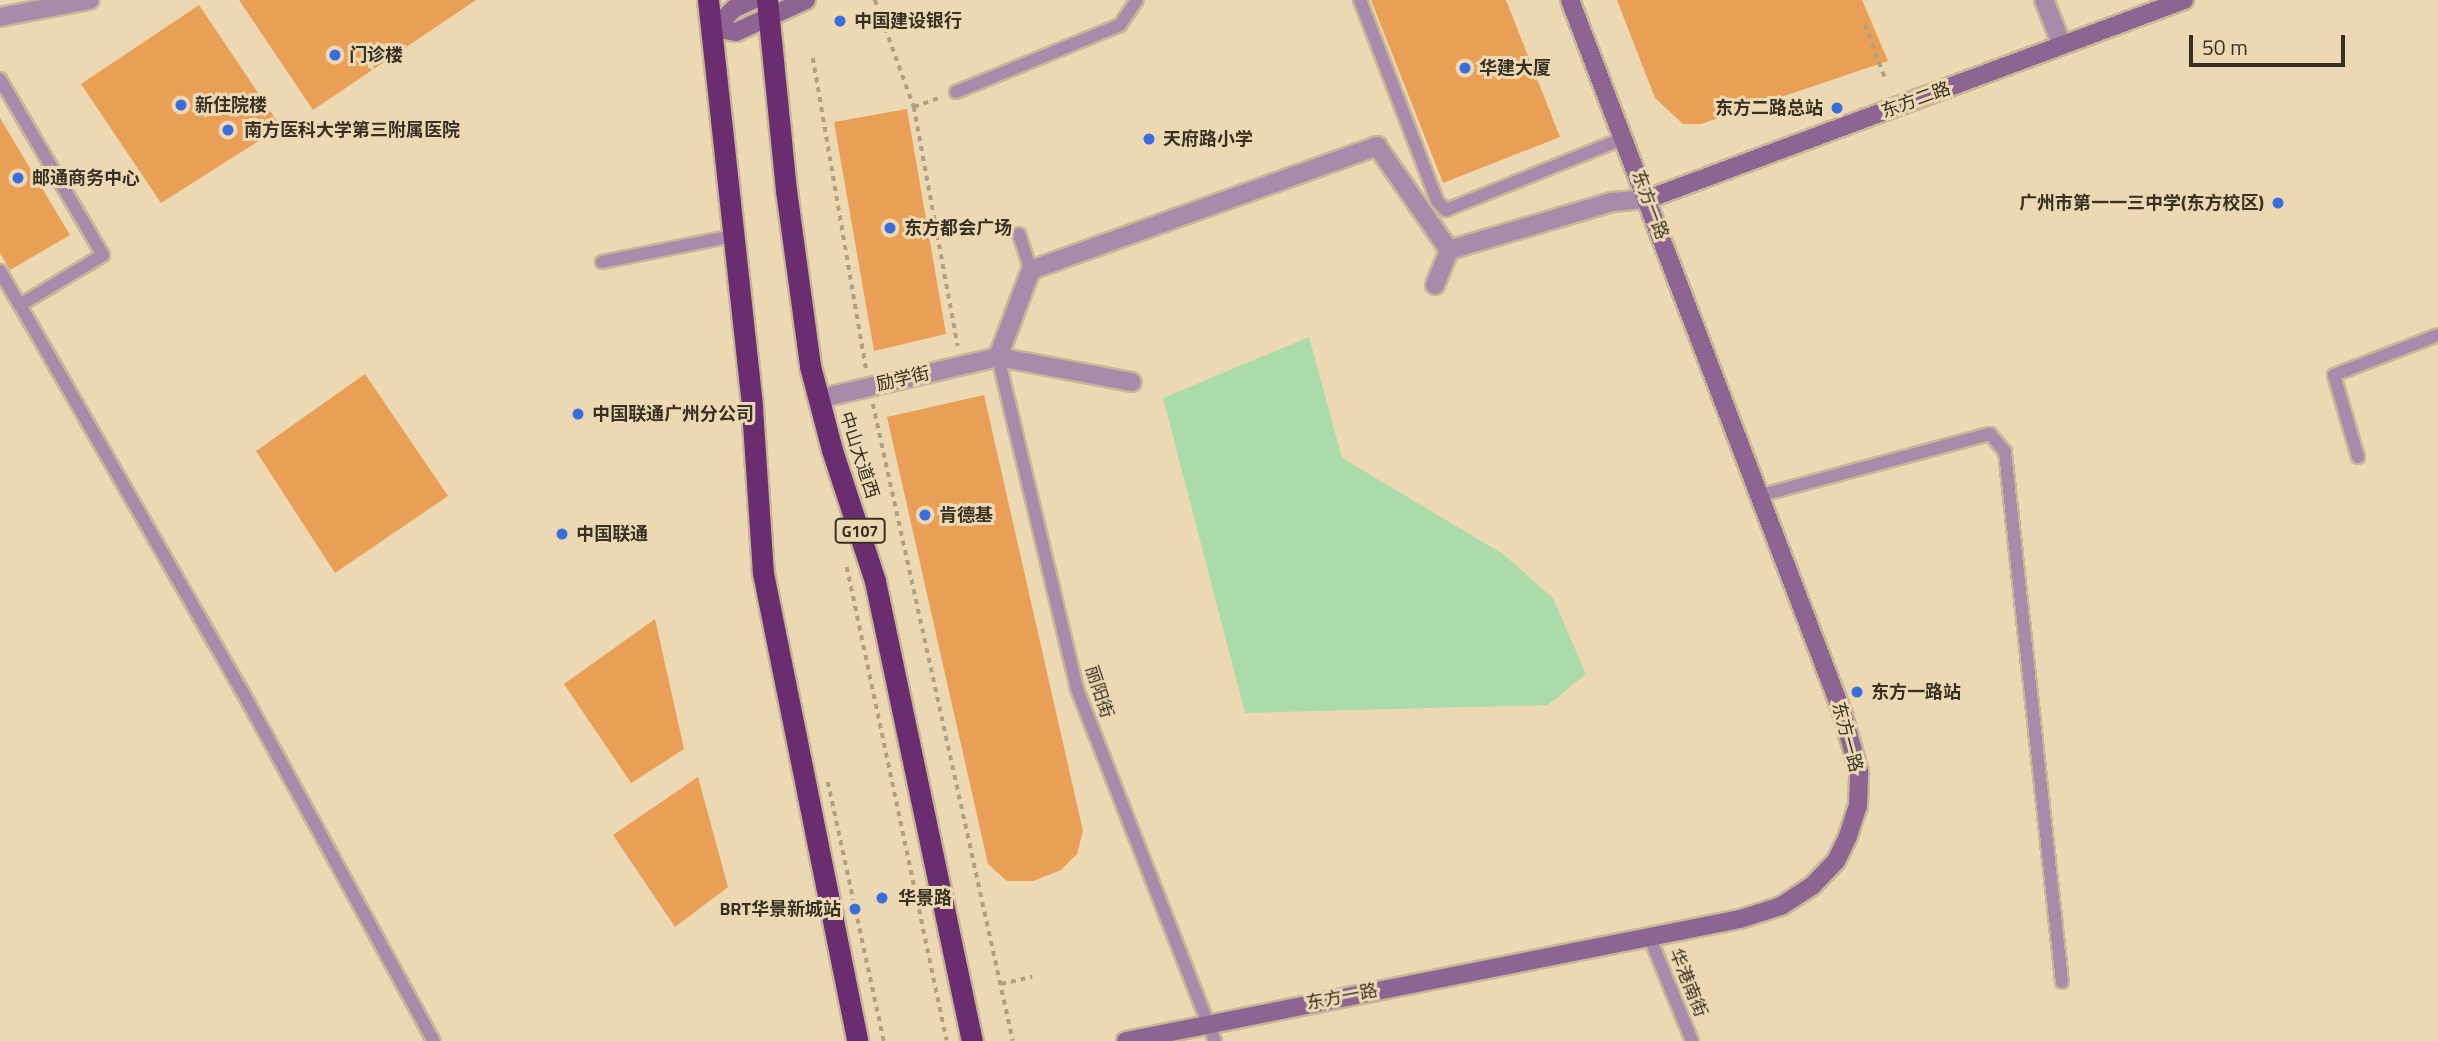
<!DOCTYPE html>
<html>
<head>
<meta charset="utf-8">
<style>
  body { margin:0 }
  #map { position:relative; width:2438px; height:1041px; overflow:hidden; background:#ecd9b4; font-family:"Titillium Web","Noto Sans SC",sans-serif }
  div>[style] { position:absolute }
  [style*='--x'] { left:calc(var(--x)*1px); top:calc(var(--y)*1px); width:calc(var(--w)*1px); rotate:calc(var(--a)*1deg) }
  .green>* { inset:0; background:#abdba9 }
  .building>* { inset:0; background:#e99f56 }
  .path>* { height:3.5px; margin-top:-1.75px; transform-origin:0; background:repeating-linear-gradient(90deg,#afa083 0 5px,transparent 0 10px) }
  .roads { filter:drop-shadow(2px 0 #c8b797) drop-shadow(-2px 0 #c8b797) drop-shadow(0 2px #c8b797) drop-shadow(0 -2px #c8b797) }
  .lane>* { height:12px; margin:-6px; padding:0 6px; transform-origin:6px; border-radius:6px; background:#a88bab }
  .street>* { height:18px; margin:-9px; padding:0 9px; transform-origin:9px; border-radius:9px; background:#a88bab }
  .secondary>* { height:18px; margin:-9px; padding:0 9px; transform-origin:9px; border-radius:9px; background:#8e6492 }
  .highway>* { height:21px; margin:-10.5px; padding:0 10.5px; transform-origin:10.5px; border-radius:10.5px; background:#692d70 }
  .dots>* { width:19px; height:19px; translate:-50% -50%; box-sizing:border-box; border:4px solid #ecd9b4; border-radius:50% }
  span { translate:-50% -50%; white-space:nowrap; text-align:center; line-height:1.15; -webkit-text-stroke:6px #ecd9b4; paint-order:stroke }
  .shield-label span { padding:2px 5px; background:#ecd9b4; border:2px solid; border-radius:5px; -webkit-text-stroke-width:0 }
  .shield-label { font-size:16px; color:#383123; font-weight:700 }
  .poi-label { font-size:18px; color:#383123; font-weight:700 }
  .left { translate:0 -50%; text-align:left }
  .right { translate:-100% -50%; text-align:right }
  .street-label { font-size:18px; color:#383123 }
  .scale { position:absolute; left:2189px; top:35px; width:156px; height:32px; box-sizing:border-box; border:4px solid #383123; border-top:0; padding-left:9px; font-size:21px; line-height:24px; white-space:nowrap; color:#383123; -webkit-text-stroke:5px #ecd9b4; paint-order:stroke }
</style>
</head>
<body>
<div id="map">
  <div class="green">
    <div style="clip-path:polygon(1309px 337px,1342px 458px,1503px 554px,1553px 598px,1586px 674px,1548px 705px,1245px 713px,1163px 398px)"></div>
  </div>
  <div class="building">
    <div style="clip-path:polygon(239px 0,476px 0,313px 110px)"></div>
    <div style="clip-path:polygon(1371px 0,1506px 0,1560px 137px,1443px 183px)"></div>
    <div style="clip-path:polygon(1617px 0,1862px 0,1888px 61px,1701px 124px,1683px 124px,1655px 98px)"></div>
    <div style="clip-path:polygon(199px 5px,281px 127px,161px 203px,81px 84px)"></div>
    <div style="clip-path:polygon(907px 109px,946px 334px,874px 351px,834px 122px)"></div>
    <div style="clip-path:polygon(0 118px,70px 235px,10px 270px,0 253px)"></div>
    <div style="clip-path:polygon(365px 374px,448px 496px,335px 573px,256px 451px)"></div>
    <div style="clip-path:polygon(984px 395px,1083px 831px,1077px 854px,1061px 870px,1033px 881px,1007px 881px,988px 864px,887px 417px)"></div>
    <div style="clip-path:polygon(655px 619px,684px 749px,631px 783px,564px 684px)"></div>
    <div style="clip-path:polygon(698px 777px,728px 887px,675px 927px,613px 835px)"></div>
  </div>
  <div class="path">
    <div style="--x:875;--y:0;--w:114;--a:70"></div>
    <div style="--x:914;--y:107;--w:243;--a:79.6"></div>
    <div style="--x:1865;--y:25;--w:57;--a:69.3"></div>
    <div style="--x:813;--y:58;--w:315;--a:80.3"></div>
    <div style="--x:914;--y:107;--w:29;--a:-20"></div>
    <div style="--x:873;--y:404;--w:652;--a:77.6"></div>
    <div style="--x:847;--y:567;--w:484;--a:78.1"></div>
    <div style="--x:828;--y:782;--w:265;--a:77.8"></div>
    <div style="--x:1001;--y:984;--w:32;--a:-13"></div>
  </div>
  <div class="roads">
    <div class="lane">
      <div style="--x:1360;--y:0;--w:215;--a:69"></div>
      <div style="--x:1437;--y:201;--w:13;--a:45"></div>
      <div style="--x:1446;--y:210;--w:192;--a:-22"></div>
      <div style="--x:0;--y:79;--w:204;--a:59.7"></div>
      <div style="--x:103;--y:255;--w:97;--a:148.9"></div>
      <div style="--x:20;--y:305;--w:445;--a:60.1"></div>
      <div style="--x:242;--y:691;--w:399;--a:61.3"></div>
      <div style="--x:956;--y:92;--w:177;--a:-22.2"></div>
      <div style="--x:1120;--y:25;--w:30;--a:-56"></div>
      <div style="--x:1019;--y:234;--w:38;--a:72"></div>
      <div style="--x:602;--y:262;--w:133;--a:-11.3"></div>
      <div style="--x:0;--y:271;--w:39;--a:60"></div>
      <div style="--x:998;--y:357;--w:341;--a:76.6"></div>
      <div style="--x:1077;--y:689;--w:378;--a:68.6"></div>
      <div style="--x:2358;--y:457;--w:85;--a:-106.3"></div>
      <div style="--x:2334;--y:375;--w:111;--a:-21"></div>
      <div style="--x:1762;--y:495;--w:236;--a:-15"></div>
      <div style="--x:1990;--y:434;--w:23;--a:50"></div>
      <div style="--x:2005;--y:452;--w:533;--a:83.86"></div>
      <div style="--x:1650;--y:938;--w:111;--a:67.8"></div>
    </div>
    <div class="street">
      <div style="--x:2044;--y:0;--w:48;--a:68.2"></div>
      <div style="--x:0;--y:17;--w:91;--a:-10.8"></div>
      <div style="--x:1435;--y:285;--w:38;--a:-68"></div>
      <div style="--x:998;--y:357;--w:93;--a:-69.2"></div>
      <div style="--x:1031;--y:270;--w:368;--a:-19.7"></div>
      <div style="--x:1377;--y:146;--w:126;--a:55.3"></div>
      <div style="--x:1449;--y:250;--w:170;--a:-16.4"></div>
      <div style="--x:1612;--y:202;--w:36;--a:-5"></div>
      <div style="--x:818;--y:399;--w:185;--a:-13.1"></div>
      <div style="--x:998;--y:357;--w:136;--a:10.6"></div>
    </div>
    <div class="secondary">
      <div style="--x:714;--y:28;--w:22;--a:10"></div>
      <div style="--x:736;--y:32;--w:77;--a:-24.6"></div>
      <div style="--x:714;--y:28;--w:29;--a:-44"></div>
      <div style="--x:735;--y:8;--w:20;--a:-24"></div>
      <div style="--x:1648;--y:199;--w:572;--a:-20.37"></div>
      <div style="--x:1126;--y:1041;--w:626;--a:-11.24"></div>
      <div style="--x:1740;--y:919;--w:43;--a:-17.6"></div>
      <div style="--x:1781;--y:906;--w:37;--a:-33"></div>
      <div style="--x:1812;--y:886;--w:35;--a:-46"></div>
      <div style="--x:1836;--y:861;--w:28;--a:-64"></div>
      <div style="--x:1848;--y:836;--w:32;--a:-72"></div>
      <div style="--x:1858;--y:806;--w:34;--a:-88"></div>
      <div style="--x:1859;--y:772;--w:62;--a:-105.8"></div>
      <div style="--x:1842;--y:712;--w:762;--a:-110.91"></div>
    </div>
    <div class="highway">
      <div style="--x:708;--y:0;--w:410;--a:83.8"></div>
      <div style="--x:752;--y:408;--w:165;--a:86.2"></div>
      <div style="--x:763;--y:573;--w:477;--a:78.6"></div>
      <div style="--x:767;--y:0;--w:191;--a:84.3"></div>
      <div style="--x:786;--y:190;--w:178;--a:82.2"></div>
      <div style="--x:810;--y:366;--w:87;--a:75.3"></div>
      <div style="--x:832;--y:450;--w:138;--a:71.8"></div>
      <div style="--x:875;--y:581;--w:470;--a:78.1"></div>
    </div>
  </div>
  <div class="dots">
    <div style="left:840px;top:21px;background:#396cdc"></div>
    <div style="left:335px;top:55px;background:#396cdc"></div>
    <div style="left:1465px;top:68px;background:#396cdc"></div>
    <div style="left:181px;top:105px;background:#396cdc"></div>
    <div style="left:1837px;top:108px;background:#396cdc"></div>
    <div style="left:228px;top:130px;background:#396cdc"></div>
    <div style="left:1149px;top:139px;background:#396cdc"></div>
    <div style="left:18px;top:178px;background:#396cdc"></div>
    <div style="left:2278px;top:203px;background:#396cdc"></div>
    <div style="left:890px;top:228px;background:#396cdc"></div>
    <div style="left:578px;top:414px;background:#396cdc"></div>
    <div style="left:925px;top:515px;background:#396cdc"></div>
    <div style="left:562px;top:534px;background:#396cdc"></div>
    <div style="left:1857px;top:692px;background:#396cdc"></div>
    <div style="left:882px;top:898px;background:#396cdc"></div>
    <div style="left:855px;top:909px;background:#396cdc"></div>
  </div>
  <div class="shield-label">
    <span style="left:860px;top:531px">G107</span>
  </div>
  <div class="poi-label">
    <span class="left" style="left:854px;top:21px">中国建设银行</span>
    <span class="left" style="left:349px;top:55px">门诊楼</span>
    <span class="left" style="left:1479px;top:68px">华建大厦</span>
    <span class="left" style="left:195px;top:105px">新住院楼</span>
    <span class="right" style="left:1823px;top:108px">东方二路总站</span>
    <span class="left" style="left:244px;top:130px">南方医科大学第三附属医院</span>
    <span class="left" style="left:1163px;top:139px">天府路小学</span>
    <span class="left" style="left:32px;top:178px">邮通商务中心</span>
    <span class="right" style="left:2264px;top:203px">广州市第一一三中学(东方校区)</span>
    <span class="left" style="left:904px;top:228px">东方都会广场</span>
    <span class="left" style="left:592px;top:414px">中国联通广州分公司</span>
    <span class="left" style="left:939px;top:515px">肯德基</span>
    <span class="left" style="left:576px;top:534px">中国联通</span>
    <span class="left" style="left:1871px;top:692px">东方一路站</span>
    <span class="left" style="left:898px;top:898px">华景路</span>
    <span class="right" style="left:841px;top:909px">BRT华景新城站</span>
  </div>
  <div class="street-label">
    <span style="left:1916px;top:100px;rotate:-20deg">东方二路</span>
    <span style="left:1650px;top:205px;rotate:69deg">东方一路</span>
    <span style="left:903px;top:379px;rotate:-13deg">励学街</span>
    <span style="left:859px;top:455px;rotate:72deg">中山大道西</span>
    <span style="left:1099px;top:692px;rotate:72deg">丽阳街</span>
    <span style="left:1847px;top:737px;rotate:75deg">东方一路</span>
    <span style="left:1688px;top:983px;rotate:68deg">华港南街</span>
    <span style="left:1342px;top:997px;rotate:-11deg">东方一路</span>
  </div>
  <div class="scale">50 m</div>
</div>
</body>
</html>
